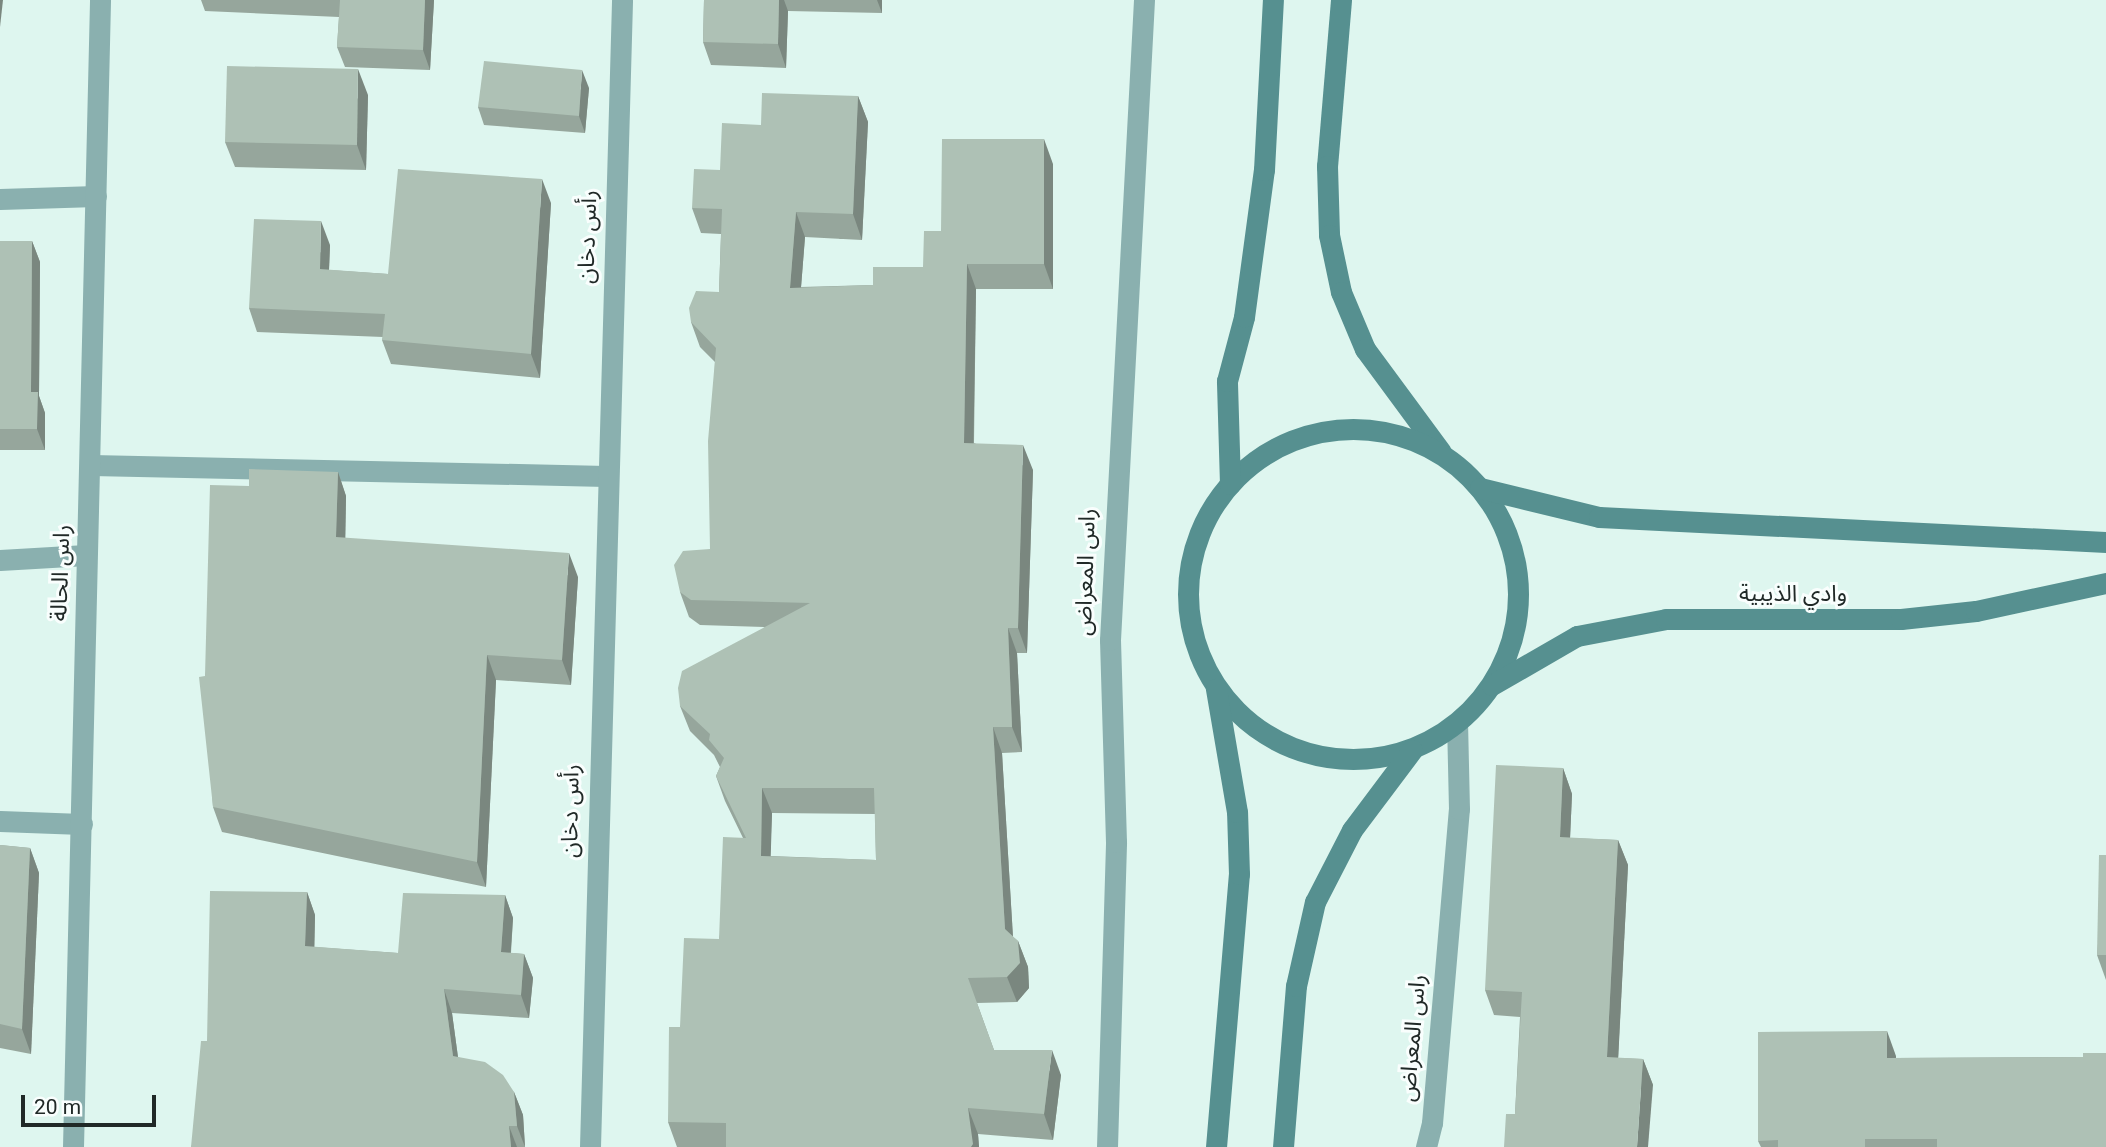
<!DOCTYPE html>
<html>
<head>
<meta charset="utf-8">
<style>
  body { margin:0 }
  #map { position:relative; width:2106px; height:1147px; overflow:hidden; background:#def6ef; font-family:Roboto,"Noto Sans Arabic",sans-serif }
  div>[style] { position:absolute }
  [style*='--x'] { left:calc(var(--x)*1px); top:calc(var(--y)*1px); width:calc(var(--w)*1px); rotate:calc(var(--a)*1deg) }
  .lane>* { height:21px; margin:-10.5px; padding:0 10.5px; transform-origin:10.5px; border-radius:10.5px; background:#8ab0af }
  .street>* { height:21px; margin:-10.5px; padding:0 10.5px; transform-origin:10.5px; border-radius:10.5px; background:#8ab0af }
  .secondary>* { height:21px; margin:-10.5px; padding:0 10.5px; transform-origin:10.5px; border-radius:10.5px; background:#569090 }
  .secondary>.ring { margin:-10.5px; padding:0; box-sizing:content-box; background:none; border:21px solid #569090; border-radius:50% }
  .wall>* { inset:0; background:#96a69c }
  .shaded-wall>* { inset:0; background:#7a877f }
  .building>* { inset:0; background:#aec1b5 }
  span { translate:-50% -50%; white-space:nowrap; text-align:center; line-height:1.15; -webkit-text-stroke:6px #f9fefd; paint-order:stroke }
  .street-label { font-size:23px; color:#202927 }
  .scale { position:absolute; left:21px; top:1095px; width:135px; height:32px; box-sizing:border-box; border:4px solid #202927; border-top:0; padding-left:9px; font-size:21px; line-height:24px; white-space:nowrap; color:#202927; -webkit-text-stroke:5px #f9fefd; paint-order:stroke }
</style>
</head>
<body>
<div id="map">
  <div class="lane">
    <div style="--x:0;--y:560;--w:86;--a:-3.3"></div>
  </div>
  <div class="street">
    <div style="--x:0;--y:199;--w:96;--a:-1.8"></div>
    <div style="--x:91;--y:465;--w:515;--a:1.22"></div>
    <div style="--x:0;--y:821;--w:82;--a:2.1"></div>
    <div style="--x:73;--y:1147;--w:1147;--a:-88.65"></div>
    <div style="--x:590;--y:1147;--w:1147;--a:-88.4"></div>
    <div style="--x:1107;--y:1147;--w:305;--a:-88.3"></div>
    <div style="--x:1116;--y:842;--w:202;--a:-91.7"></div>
    <div style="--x:1110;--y:640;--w:641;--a:-86.96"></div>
    <div style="--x:1426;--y:1147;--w:25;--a:-76"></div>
    <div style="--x:1432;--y:1123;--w:315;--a:-85.1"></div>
    <div style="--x:1459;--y:809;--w:85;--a:-91.3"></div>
  </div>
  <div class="secondary">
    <div style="--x:1341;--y:0;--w:167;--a:94.8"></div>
    <div style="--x:1327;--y:166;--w:69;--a:88.3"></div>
    <div style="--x:1329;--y:235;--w:58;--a:78.1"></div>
    <div style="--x:1341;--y:292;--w:62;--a:67.2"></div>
    <div style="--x:1365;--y:349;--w:128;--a:53.6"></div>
    <div class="ring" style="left:1188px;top:429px;width:309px;height:309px"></div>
    <div style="--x:1230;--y:484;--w:103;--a:-91.7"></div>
    <div style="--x:1227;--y:381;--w:66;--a:-75.1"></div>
    <div style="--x:1244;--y:317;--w:148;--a:-82.3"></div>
    <div style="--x:1264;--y:170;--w:170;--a:-87"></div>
    <div style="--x:1480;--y:488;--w:122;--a:13.7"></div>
    <div style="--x:1599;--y:517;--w:508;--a:2.82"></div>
    <div style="--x:1492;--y:685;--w:98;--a:-30"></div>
    <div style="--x:1577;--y:636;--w:91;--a:-10.8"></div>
    <div style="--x:1666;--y:619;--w:235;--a:0"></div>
    <div style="--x:1901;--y:619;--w:75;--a:-6.1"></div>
    <div style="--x:1976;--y:611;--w:133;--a:-12.2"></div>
    <div style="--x:1216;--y:1147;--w:274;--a:-85.2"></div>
    <div style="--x:1239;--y:874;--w:62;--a:-91.8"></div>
    <div style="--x:1237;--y:812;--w:125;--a:-99.7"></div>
    <div style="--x:1283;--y:1147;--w:162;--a:-85.4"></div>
    <div style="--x:1296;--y:986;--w:86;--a:-77.3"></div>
    <div style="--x:1315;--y:902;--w:81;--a:-62.8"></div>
    <div style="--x:1352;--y:830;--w:100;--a:-53.1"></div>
  </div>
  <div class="wall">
    <div style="clip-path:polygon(201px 0,434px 0,430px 70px,345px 67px,337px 47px,339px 17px,205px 11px)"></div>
    <div style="clip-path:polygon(704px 0,882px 0,882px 13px,788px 11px,786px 68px,711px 65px,703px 42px)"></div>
    <div style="clip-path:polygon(589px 88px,585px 133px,484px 125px,478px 107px)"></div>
    <div style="clip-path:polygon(368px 95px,366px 170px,235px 167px,225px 142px)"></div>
    <div style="clip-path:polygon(evenodd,858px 96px,868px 122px,862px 240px,805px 237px,801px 287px,873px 285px,923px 267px,941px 231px,1053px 164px,1053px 289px,976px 289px,974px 443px,1033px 470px,1027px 653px,1017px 653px,1022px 752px,1002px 753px,1013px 937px,1018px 941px,1028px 967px,1029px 988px,1017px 1002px,977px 1003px,994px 1050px,1061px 1075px,1053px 1140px,978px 1134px,979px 1147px,677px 1147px,668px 1122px,680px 1027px,719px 939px,743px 838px,725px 801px,716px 776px,720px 767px,714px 755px,690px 731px,680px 706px,765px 627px,700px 625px,689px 617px,680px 592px,710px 549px,715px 362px,700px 347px,691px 322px,719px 292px,721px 234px,701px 233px,692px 208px,720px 170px,761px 125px,858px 96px,772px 813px,875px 814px,876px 860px,770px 856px,772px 813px)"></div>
    <div style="clip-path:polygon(551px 203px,540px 378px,391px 364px,382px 340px,383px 337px,257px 332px,249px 308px,330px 245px,329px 270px,388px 274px)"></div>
    <div style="clip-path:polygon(0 241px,32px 241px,40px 262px,39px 396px,45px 413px,45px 450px,0 450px)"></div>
    <div style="clip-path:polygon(338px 472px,346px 496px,345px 538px,578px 577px,571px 685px,496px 680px,486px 887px,222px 832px,213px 807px,205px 676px,249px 486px)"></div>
    <div style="clip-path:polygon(1563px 768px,1572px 794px,1570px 838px,1618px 840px,1628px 865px,1618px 1058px,1643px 1059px,1653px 1085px,1515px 1114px,1520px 1017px,1494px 1015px,1485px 990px)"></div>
    <div style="clip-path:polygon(0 845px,30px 848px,39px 873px,31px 1054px,0 1048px)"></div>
    <div style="clip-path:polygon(2106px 855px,2106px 980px,2097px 955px)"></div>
    <div style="clip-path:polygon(307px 892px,315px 915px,314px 947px,398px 953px,505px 895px,513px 918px,511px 953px,524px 954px,533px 978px,529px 1018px,452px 1013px,458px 1057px,514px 1092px,523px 1115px,525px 1147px,191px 1147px)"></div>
    <div style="clip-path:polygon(1896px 1056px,1896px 1058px,2083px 1057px,2106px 1147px,1761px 1147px,1758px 1141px)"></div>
  </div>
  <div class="shaded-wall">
    <div style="clip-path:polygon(0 0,3px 0,0 27px)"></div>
    <div style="clip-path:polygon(425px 0,434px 0,430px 70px,423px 50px)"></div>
    <div style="clip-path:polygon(779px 0,784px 0,788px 11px,786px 68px,778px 44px)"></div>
    <div style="clip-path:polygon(877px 0,882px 0,882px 13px)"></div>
    <div style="clip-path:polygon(358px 69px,368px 95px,366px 170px,357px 145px)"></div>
    <div style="clip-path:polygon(582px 70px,589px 88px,585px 133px,579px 116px)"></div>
    <div style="clip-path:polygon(858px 96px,868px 122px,862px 240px,853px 214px)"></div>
    <div style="clip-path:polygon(1044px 139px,1053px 164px,1053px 289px,1044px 264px)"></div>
    <div style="clip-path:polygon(542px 179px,551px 203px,540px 378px,531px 354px)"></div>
    <div style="clip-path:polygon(796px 212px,805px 237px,799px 313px,790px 288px)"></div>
    <div style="clip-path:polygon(321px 221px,330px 245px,328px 293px,320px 269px)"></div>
    <div style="clip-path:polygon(32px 241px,40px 262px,39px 396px,45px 413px,45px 450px,37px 429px,31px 392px)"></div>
    <div style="clip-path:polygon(967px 264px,976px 289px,973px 468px,964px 443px)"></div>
    <div style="clip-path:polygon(1023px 445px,1033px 470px,1027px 653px,1018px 628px)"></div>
    <div style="clip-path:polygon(338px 472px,346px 496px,345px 562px,336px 537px)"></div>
    <div style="clip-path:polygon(569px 553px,578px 577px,571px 685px,562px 660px)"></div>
    <div style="clip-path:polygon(1008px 628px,1017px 653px,1022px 752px,1012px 727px)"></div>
    <div style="clip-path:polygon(487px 655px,496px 680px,486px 887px,477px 862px)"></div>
    <div style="clip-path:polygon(993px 727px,1002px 753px,1014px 955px,1005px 929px)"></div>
    <div style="clip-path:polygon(1563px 768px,1572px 794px,1569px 862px,1560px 837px)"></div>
    <div style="clip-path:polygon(762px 788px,772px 813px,770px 881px,761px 856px)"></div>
    <div style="clip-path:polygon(1618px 840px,1628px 865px,1617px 1082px,1607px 1057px)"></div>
    <div style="clip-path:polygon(30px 848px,39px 873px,31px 1054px,22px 1029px)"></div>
    <div style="clip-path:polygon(307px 892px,315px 915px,314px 970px,305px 946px)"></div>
    <div style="clip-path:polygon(505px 895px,513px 918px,509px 976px,501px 952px)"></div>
    <div style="clip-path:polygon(1018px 941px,1028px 967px,1029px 988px,1017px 1002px,1007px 977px)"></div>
    <div style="clip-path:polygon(524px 954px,533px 978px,529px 1018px,521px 995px)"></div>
    <div style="clip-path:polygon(444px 989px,452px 1013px,461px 1080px,453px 1056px)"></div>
    <div style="clip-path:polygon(1887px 1031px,1896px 1056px,1896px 1084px,1887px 1058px)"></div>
    <div style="clip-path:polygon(1052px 1050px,1061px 1075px,1053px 1140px,1044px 1114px)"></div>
    <div style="clip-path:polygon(1643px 1059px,1653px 1085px,1648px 1147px,1637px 1147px)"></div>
    <div style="clip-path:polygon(514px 1092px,523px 1115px,525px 1147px,517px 1126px)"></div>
    <div style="clip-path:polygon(968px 1108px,978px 1134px,979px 1147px,971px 1147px)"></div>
    <div style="clip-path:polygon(509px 1126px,517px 1147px,511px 1147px)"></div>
  </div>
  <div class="building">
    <div style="clip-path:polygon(340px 0,425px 0,423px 50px,337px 47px)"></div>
    <div style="clip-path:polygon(704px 0,779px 0,778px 44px,703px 42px)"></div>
    <div style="clip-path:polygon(484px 61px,582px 70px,579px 116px,478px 107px)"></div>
    <div style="clip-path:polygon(227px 66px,358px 69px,357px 145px,225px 142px)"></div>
    <div style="clip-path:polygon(evenodd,762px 93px,858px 96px,853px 214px,796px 212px,790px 288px,873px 285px,873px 267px,923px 267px,924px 231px,941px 231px,942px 139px,1044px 139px,1044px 264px,967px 264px,964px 443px,1023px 445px,1018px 628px,1008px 628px,1012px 727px,993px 727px,1005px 929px,1018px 941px,1020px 963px,1007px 977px,968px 978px,994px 1050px,1052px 1050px,1044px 1114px,968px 1108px,973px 1144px,971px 1147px,726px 1147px,726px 1123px,668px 1122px,669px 1027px,680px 1027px,684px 938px,719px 939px,723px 837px,746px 838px,716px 776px,724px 758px,709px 740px,710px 734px,680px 706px,678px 688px,682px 671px,810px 603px,691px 600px,680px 592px,674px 565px,683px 551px,710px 549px,708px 441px,716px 348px,691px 322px,689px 308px,696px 291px,719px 292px,722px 209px,692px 208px,694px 169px,720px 170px,722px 123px,761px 125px,762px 93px,762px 788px,874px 788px,876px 860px,761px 856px,762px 788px)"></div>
    <div style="clip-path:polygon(398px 169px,542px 179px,531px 354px,382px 340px,385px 314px,249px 308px,254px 219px,321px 221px,320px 269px,388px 274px)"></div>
    <div style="clip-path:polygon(0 241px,32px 241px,31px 392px,38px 392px,37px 429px,0 429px)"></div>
    <div style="clip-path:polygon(249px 469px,338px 472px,336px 537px,569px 553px,562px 660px,487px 655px,477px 862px,213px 807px,199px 677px,205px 676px,210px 485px,249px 486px)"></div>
    <div style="clip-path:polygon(1496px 765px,1563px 768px,1560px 837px,1618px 840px,1607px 1057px,1643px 1059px,1637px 1147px,1504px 1147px,1506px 1114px,1515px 1114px,1522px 992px,1485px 990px)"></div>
    <div style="clip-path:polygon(0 845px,30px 848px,22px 1029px,0 1024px)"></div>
    <div style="clip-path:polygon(2099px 855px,2106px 855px,2106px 955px,2097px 955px)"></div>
    <div style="clip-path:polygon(210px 891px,307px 892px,305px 946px,398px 953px,403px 893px,505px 895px,501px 952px,524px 954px,521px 995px,444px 989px,453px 1056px,485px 1062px,503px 1075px,514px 1092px,517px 1126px,509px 1126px,511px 1147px,191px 1147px,201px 1041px,207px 1041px)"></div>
    <div style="clip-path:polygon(1887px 1031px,1887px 1058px,2083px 1057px,2083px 1053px,2106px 1053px,2106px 1147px,1937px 1147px,1937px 1139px,1865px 1139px,1865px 1147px,1778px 1147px,1778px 1140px,1758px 1141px,1758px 1032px)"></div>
  </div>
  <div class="street-label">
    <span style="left:588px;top:237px;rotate:-88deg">رأس دخان</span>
    <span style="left:1086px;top:572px;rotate:-88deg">راس المعراض</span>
    <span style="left:61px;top:573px;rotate:-88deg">راس الحالة</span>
    <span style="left:1793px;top:594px">وادي الذيبية</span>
    <span style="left:571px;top:811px;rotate:-89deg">رأس دخان</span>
    <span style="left:1413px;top:1038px;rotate:-85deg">راس المعراض</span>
  </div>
  <div class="scale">20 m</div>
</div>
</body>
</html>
